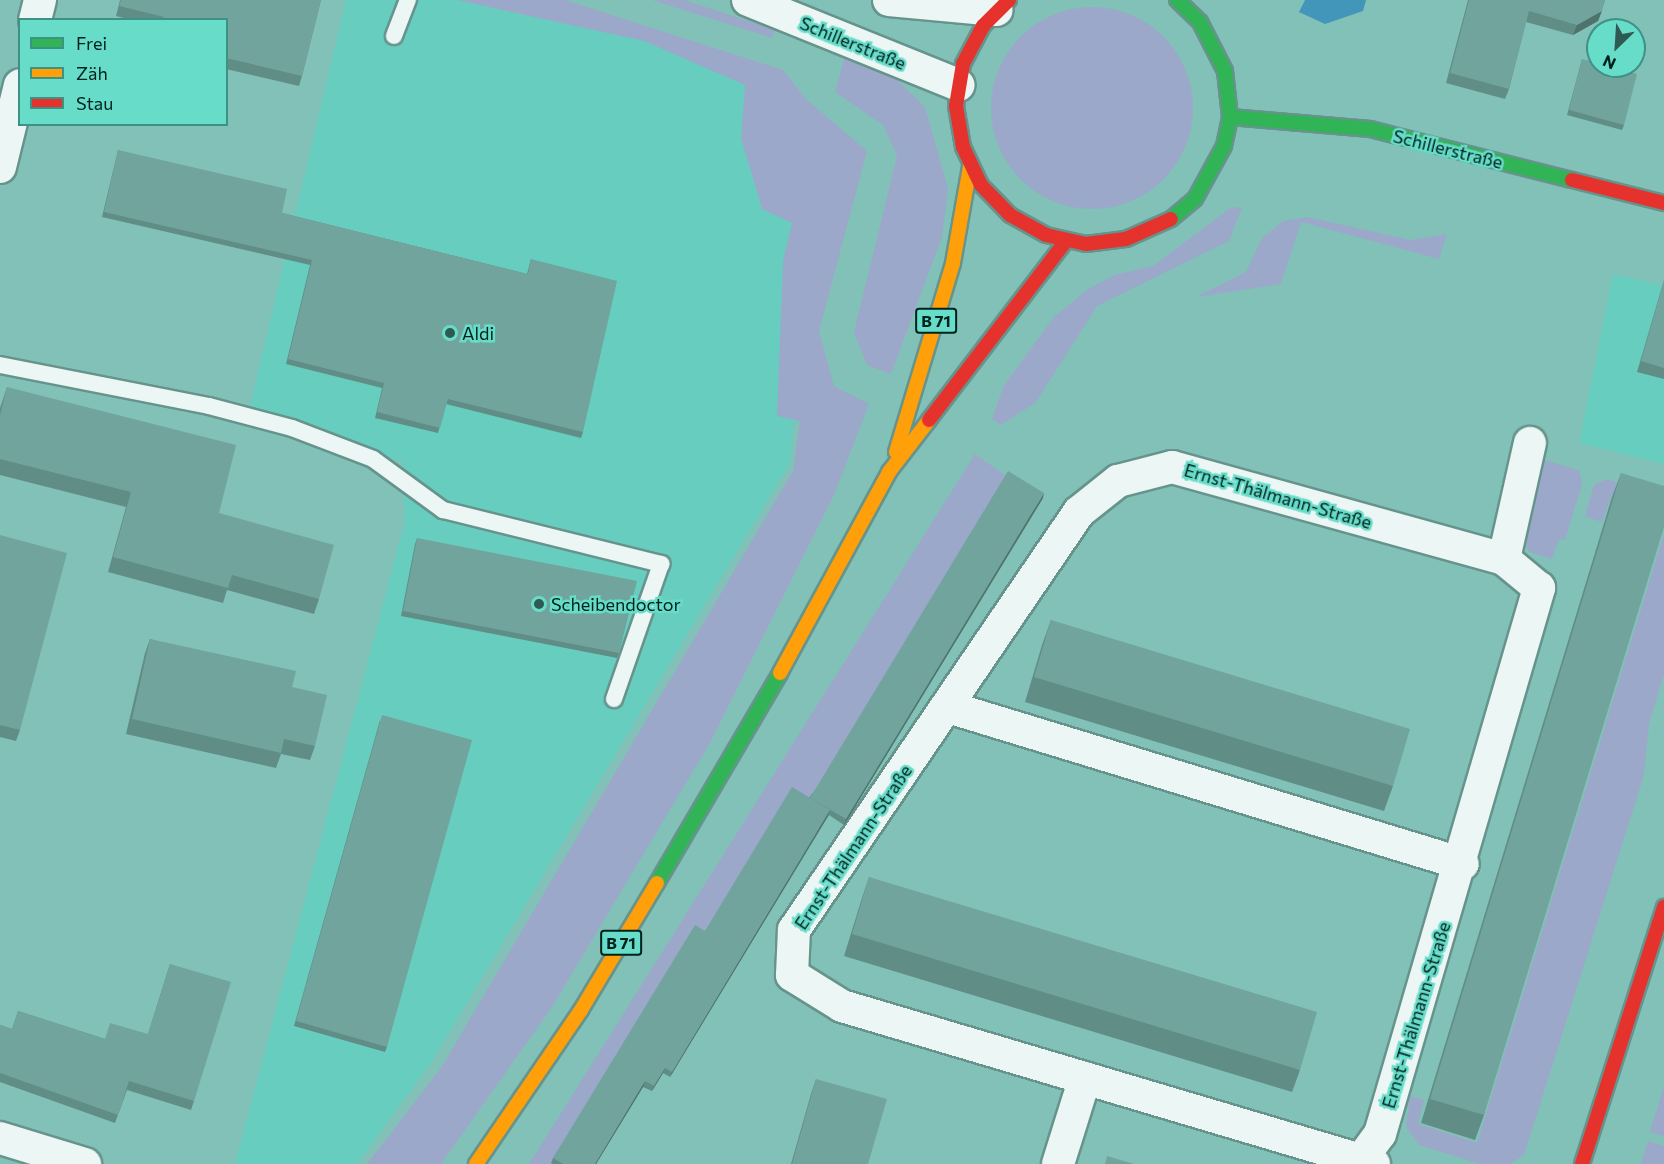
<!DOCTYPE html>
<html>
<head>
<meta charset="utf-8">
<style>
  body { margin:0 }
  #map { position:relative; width:1664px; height:1164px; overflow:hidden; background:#82c1b7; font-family:Commissioner,sans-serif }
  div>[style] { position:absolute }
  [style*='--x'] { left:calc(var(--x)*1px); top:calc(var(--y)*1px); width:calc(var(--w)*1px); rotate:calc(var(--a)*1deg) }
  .built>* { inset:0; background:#67cdbe }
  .green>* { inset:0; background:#9ba8ca }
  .round { border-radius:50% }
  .water>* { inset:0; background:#4296ba }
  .roads { filter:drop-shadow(2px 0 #66948d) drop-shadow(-2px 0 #66948d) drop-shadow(0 2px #66948d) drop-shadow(0 -2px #66948d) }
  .lane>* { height:16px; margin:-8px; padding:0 8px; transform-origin:8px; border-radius:8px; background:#ecf6f4 }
  .street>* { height:32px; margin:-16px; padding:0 16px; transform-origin:16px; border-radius:16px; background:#ecf6f4 }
  .fast>* { height:14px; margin:-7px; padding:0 7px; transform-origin:7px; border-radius:7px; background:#30b455 }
  .slow>* { height:14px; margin:-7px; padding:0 7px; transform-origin:7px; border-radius:7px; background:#ff9f0a }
  .jam>* { height:14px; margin:-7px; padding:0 7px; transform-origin:7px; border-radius:7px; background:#e5322d }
  .wall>* { inset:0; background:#608d86 }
  .shaded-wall>* { inset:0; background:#4e736d }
  .building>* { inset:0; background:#70a49c }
  .dots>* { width:16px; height:16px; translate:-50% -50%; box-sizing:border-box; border:3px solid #67dcc9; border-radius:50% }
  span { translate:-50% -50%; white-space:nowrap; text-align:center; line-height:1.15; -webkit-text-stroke:5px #67dcc9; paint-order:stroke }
  .shield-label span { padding:2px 4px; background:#67dcc9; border:2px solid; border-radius:4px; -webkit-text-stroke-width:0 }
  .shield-label { font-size:16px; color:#00221d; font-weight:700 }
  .street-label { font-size:18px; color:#00221d }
  .poi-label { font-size:18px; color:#00221d }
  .left { translate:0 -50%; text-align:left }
  .legend { position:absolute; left:18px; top:18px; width:210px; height:108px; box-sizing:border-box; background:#67dcc9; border:2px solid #3e9284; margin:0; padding:8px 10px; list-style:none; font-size:18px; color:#00221d }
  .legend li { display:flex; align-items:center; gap:12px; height:30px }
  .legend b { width:30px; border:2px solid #3e9284 }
  .north { position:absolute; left:1586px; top:18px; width:60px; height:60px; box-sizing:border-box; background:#67dcc9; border:2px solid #3e9284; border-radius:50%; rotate:205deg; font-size:16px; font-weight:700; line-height:24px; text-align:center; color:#00221d }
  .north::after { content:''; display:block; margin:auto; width:21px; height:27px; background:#2e5a53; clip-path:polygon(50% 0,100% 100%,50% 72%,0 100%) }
</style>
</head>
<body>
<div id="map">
  <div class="built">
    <div style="clip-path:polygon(346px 0,512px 0,772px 72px,811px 235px,790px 463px,431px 1063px,357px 1164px,235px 1164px,405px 521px,402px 462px,250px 406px)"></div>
    <div style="clip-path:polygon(1613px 274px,1664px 286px,1664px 464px,1579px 443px)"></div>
  </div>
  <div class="green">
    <div style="clip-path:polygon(457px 0,565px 0,783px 70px,807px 100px,867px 151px,819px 331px,834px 386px,869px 404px,834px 495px,711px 741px,552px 1007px,441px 1164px,367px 1164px,441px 1068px,793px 471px,800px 421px,777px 416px,783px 261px,792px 223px,762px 209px,741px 138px,745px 85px,644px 41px)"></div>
    <div style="clip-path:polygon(652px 0,684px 0,775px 30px,772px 38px)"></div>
    <div class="round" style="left:991px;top:7px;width:202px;height:202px"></div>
    <div style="clip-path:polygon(844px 59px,897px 80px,925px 107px,948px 189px,942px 237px,891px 374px,867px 365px,854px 332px,897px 156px,883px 125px,835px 92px)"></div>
    <div style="clip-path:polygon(1242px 207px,1229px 241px,1097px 306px,1036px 402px,1001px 425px,992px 419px,1004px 385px,1054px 317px,1088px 289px,1114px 275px,1153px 266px,1230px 208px)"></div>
    <div style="clip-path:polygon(1307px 217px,1411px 240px,1447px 234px,1439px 259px,1301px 222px,1281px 284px,1196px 297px,1246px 272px,1262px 238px,1283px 221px)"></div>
    <div style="clip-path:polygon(975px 454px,1006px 476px,808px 803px,622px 1048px,550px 1164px,529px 1164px)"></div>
    <div style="clip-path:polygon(1540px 459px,1579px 470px,1582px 484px,1565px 540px,1559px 539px,1552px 559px,1529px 552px,1522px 535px)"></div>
    <div style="clip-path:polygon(1607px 479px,1664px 498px,1664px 510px,1612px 494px,1602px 522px,1585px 516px,1594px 485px)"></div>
    <div style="clip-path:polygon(1664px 534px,1664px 674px,1649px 724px,1644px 775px,1524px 1155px,1510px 1164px,1480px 1164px,1419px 1145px,1406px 1127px,1410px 1096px,1424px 1100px,1418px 1124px,1477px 1143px)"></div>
    <div style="clip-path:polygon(1664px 1086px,1664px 1136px,1650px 1132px)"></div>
    <div style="clip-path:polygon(1648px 1141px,1664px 1146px,1664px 1164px,1641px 1164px)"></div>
  </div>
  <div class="water">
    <div style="clip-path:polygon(1305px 0,1366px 0,1363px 11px,1325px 24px,1299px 12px)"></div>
  </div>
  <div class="roads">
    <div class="lane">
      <div style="--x:394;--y:36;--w:39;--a:-69"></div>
      <div style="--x:0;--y:365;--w:213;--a:11.1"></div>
      <div style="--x:209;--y:406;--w:86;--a:14.8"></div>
      <div style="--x:292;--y:428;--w:87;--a:20.9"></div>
      <div style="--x:373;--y:459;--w:87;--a:36.1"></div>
      <div style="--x:443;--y:510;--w:225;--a:13.9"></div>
      <div style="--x:661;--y:564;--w:143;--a:109.2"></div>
    </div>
    <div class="street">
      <div style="--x:748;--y:0;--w:227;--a:22"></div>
      <div style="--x:889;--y:0;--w:108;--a:5.3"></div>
      <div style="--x:35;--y:20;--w:21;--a:-76"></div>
      <div style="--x:0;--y:167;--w:84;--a:-76.3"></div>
      <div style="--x:948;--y:707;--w:538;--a:16.95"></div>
      <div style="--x:0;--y:1138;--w:89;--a:17"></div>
      <div style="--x:1058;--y:1164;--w:90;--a:-72.6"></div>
      <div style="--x:1358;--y:1164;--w:37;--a:-54"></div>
      <div style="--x:1380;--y:1134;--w:569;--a:-73.76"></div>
      <div style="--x:1539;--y:588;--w:45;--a:-140.4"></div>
      <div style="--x:1504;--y:559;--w:119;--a:-77.4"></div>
      <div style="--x:1374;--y:1164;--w:555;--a:-163.46"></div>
      <div style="--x:842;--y:1006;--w:59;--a:-148.2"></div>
      <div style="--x:792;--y:975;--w:45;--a:-87.5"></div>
      <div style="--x:794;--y:930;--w:506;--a:-55.71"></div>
      <div style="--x:1079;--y:512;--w:50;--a:-38.5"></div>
      <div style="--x:1118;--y:481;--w:56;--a:-14.5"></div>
      <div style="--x:1172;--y:467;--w:345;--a:15.5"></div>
    </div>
    <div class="fast">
      <div style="--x:1230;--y:117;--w:141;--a:4.9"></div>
      <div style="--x:1370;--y:129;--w:208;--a:14.2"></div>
      <div style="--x:1171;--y:219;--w:31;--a:-40"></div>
      <div style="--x:1195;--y:199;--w:60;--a:-61.3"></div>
      <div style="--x:1224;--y:146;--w:30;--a:-78"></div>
      <div style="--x:1230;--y:117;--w:46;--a:-96.2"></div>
      <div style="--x:1225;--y:71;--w:55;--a:-117"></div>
      <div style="--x:1200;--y:22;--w:32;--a:-136"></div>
      <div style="--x:657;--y:883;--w:243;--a:-59.6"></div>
    </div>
    <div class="slow">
      <div style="--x:896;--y:452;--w:197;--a:-73.2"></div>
      <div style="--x:953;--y:263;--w:97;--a:-80"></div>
      <div style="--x:780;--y:673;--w:229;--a:-61.5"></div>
      <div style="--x:889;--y:472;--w:66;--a:-52.4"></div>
      <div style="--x:476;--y:1164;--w:186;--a:-55.7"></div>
      <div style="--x:581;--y:1010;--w:148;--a:-59.1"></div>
    </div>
    <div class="jam">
      <div style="--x:1009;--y:0;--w:37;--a:135"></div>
      <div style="--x:983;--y:26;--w:43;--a:117.8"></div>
      <div style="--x:963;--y:64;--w:43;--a:99.5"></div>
      <div style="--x:956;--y:106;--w:42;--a:80.3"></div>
      <div style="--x:963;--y:147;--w:42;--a:64.7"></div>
      <div style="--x:981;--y:185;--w:42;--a:46"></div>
      <div style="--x:1010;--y:215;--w:41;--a:29.1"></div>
      <div style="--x:1046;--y:235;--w:41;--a:12.7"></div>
      <div style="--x:1086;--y:244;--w:40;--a:-7.1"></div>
      <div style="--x:1126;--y:239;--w:49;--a:-24"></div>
      <div style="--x:1572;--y:180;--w:95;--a:14"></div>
      <div style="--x:929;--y:420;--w:225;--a:-52.6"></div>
      <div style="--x:1582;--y:1164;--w:270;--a:-72.3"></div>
    </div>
  </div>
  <div class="wall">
    <div style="clip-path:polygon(120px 0,321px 0,302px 76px,299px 86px,226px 69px,226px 20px,131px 20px,116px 16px)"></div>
    <div style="clip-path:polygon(1468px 0,1605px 0,1598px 21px,1573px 35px,1526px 22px,1509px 89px,1505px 99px,1446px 83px)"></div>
    <div style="clip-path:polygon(1582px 59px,1624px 125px,1622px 130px,1567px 115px)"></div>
    <div style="clip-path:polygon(118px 150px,282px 213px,527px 274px,531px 259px,583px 432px,581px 438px,446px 404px,438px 433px,375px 418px,382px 388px,286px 364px,310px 265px,102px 217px)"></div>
    <div style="clip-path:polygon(1664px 280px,1664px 379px,1637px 372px)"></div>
    <div style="clip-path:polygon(7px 387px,219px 513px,319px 599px,314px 614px,227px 590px,223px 603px,108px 572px,126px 507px,0 475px,0 408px)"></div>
    <div style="clip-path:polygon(1621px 473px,1484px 1115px,1475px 1140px,1421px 1123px,1612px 497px)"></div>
    <div style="clip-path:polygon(1043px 498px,844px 825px,829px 815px,670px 1077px,663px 1073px,652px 1091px,643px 1087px,596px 1164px,552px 1164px,551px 1163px,553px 1158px,705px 931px)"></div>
    <div style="clip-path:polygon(0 535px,20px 730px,16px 741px,0 737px)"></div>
    <div style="clip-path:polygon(417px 538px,619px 653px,617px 658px,401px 616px,415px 544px)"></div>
    <div style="clip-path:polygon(1051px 620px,1393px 786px,1384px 811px,1025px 702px,1042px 645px)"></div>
    <div style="clip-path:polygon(150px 639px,292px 687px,315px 746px,310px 760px,281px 754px,276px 768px,126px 734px,145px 653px)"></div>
    <div style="clip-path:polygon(380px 720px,387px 1047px,385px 1052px,294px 1026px)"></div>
    <div style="clip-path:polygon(869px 877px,1300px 1070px,1292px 1092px,844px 956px,862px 898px)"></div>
    <div style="clip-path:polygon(170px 964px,194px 1101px,191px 1110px,127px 1090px,115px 1123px,0 1082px,0 1025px,12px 1029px,18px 1011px,105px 1039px,148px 1034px)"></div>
    <div style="clip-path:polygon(816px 1079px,868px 1164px,791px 1164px,811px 1094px)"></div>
  </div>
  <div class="shaded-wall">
    <div style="clip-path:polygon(1602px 11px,1598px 21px,1573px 35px,1577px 25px)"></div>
    <div style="clip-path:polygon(1044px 493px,1043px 498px,844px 825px,846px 819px)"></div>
    <div style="clip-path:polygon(830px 810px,828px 816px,670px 1077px,672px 1072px)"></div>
    <div style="clip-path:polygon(665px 1068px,663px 1073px,652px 1091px,654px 1086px)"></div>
    <div style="clip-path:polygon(645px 1081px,643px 1087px,596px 1164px,595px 1164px)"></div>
  </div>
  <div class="building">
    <div style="clip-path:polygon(121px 0,321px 0,302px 76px,226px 58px,226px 20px,163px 20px,164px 17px,119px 6px)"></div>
    <div style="clip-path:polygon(1469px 0,1605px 0,1602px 11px,1577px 25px,1529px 11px,1509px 89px,1450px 73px)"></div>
    <div style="clip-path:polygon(1582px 59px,1598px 63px,1598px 66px,1608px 66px,1637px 74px,1624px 125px,1569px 110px)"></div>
    <div style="clip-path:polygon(118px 150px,287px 189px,282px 213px,528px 274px,531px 259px,617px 281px,583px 432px,448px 399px,440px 428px,377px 412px,384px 383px,288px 359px,312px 260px,104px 212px)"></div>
    <div style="clip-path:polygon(1664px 281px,1664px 368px,1641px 361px)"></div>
    <div style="clip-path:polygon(7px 387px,236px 445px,219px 513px,334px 545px,319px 599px,232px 575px,228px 588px,113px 557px,131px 492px,0 459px,0 415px)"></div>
    <div style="clip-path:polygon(1008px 471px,1044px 493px,846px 819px,810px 798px)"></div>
    <div style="clip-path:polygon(1621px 473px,1664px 486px,1664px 527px,1484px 1115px,1430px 1099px)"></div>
    <div style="clip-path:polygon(0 535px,67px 553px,20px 730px,0 725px)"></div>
    <div style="clip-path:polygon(417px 538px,637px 581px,619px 653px,403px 611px)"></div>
    <div style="clip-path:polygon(1051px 620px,1410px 729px,1393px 786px,1034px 677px)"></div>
    <div style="clip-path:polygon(150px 639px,296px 671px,292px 687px,327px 695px,315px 746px,284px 739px,281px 753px,132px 719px)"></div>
    <div style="clip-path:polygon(382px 715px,472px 740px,387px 1047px,296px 1021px)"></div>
    <div style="clip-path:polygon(792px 787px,830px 810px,672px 1072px,665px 1068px,654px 1086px,645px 1081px,595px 1164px,563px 1164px,553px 1158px,695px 925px,705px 931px)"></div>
    <div style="clip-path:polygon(869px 877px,1317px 1012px,1300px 1070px,852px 934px)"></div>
    <div style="clip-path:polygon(170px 964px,231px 982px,194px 1101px,129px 1081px,118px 1115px,0 1073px,0 1025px,12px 1029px,18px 1011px,105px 1039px,110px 1023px,148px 1034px)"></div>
    <div style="clip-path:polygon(816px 1079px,887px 1099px,868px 1164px,792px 1164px)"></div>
    <div style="clip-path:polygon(1107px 1156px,1134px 1164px,1105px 1164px)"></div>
  </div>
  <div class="dots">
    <div style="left:450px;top:333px;background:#2e5a53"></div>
    <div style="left:539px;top:604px;background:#2e5a53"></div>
  </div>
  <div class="shield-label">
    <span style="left:936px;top:321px">B 71</span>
    <span style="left:621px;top:943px">B 71</span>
  </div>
  <div class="street-label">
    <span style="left:853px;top:43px;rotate:22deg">Schillerstraße</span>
    <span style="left:1448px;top:149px;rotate:14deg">Schillerstraße</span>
    <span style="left:1278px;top:496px;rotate:16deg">Ernst-Thälmann-Straße</span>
    <span style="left:853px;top:847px;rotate:-56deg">Ernst-Thälmann-Straße</span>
    <span style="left:1416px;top:1015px;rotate:-73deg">Ernst-Thälmann-Straße</span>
  </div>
  <div class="poi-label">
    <span class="left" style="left:462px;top:333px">Aldi</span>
    <span class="left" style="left:551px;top:604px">Scheibendoctor</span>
  </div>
  <ul class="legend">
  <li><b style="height:8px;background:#30b455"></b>Frei</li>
  <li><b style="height:8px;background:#ff9f0a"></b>Zäh</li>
  <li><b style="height:8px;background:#e5322d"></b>Stau</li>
  </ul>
  <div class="north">N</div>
</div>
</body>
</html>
